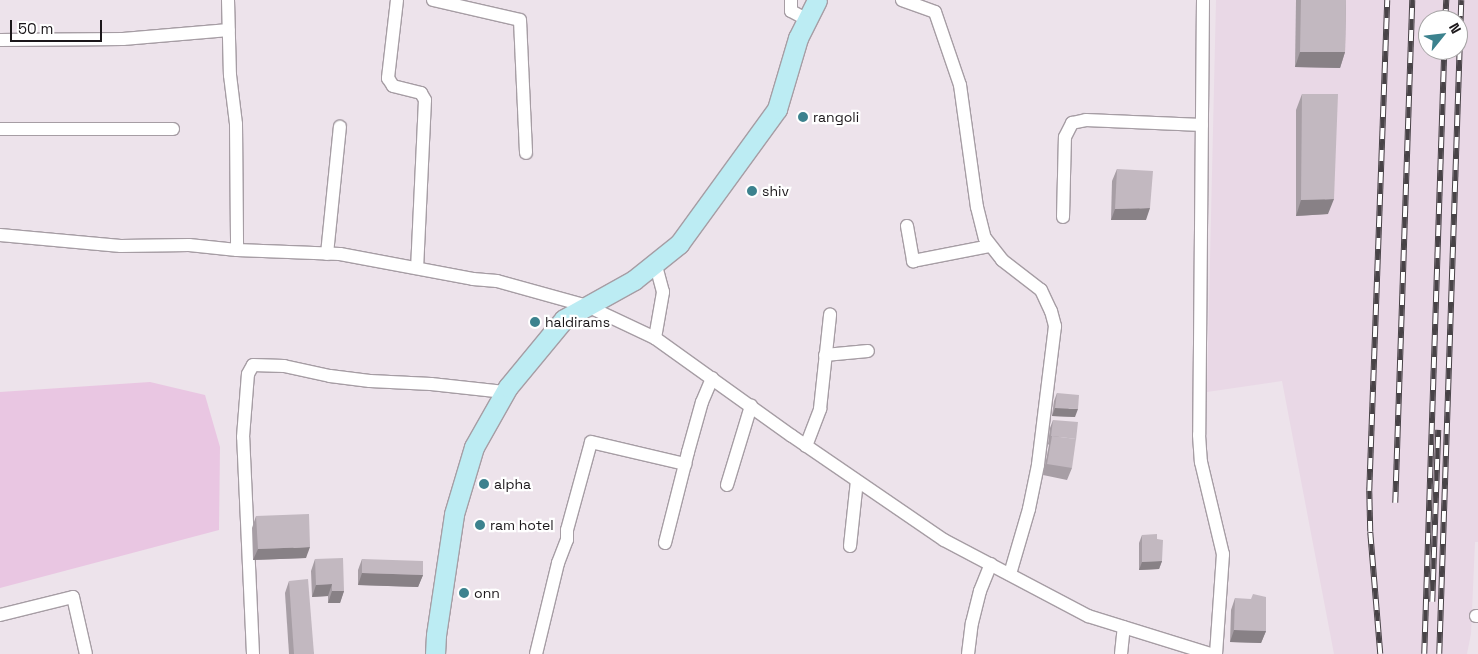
<!DOCTYPE html>
<html>
<head>
<meta charset="utf-8">
<style>
  body { margin:0 }
  #map { position:relative; width:1478px; height:654px; overflow:hidden; background:#ede3eb; font-family:"Space Grotesk",sans-serif }
  div>[style] { position:absolute }
  [style*='--x'] { left:calc(var(--x)*1px); top:calc(var(--y)*1px); width:calc(var(--w)*1px); rotate:calc(var(--a)*1deg) }
  .built>* { inset:0; background:#e9d8e6 }
  .green>* { inset:0; background:#e9c6e2 }
  .roads { filter:drop-shadow(1px 0 #a69da4) drop-shadow(-1px 0 #a69da4) drop-shadow(0 1px #a69da4) drop-shadow(0 -1px #a69da4) }
  .minor>* { height:12px; margin:-6px; padding:0 6px; transform-origin:6px; border-radius:6px; background:#fff }
  .secondary>* { height:19px; margin:-9.5px; padding:0 9.5px; transform-origin:9.5px; border-radius:9.5px; background:#bcecf3 }
  .rail>* { height:5.5px; margin-top:-2.75px; transform-origin:0; background:repeating-linear-gradient(90deg,#fff 0 11px,#484347 0 22px); box-sizing:border-box; border-block:1px solid #484347 }
  .wall>* { inset:0; background:#a79ea5 }
  .shaded-wall>* { inset:0; background:#888186 }
  .building>* { inset:0; background:#c2b8c0 }
  .dots>* { width:14px; height:14px; translate:-50% -50%; box-sizing:border-box; border:2px solid #fff; border-radius:50% }
  span { translate:-50% -50%; white-space:nowrap; text-align:center; line-height:1.15; -webkit-text-stroke:4.5px #fff; paint-order:stroke }
  .poi-label { font-size:14px; color:#1b171a }
  .left { translate:0 -50%; text-align:left }
  .north { position:absolute; left:1418px; top:10px; width:50px; height:50px; box-sizing:border-box; background:#fff; border:1px solid #a4a2a3; border-radius:50%; rotate:61deg; font-size:14px; font-weight:700; line-height:20px; text-align:center; color:#1b171a }
  .north::after { content:''; display:block; margin:auto; width:18px; height:22px; background:#3c828e; clip-path:polygon(50% 0,100% 100%,50% 72%,0 100%) }
  .scale { position:absolute; left:10px; top:20px; width:92px; height:22px; box-sizing:border-box; border:2px solid #1b171a; border-top:0; padding-left:6px; font-size:15px; line-height:18px; white-space:nowrap; color:#1b171a; -webkit-text-stroke:4px #fff; paint-order:stroke }
</style>
</head>
<body>
<div id="map">
  <div class="built">
    <div style="clip-path:polygon(evenodd,1216px 0,1478px 0,1478px 542px,1475px 542px,1471px 634px,1467px 654px,1334px 654px,1282px 381px,1207px 392px,1216px 0,1428px 20px,1458px 20px,1458px 50px,1428px 50px,1428px 20px)"></div>
  </div>
  <div class="green">
    <div style="clip-path:polygon(150px 382px,205px 395px,220px 447px,219px 530px,0 588px,0 392px)"></div>
  </div>
  <div class="roads">
    <div class="minor">
      <div style="--x:228;--y:0;--w:75;--a:88.5"></div>
      <div style="--x:230;--y:75;--w:49;--a:83"></div>
      <div style="--x:236;--y:124;--w:126;--a:89.5"></div>
      <div style="--x:237;--y:250;--w:103;--a:2.2"></div>
      <div style="--x:340;--y:254;--w:135;--a:10.6"></div>
      <div style="--x:473;--y:279;--w:24;--a:5"></div>
      <div style="--x:497;--y:281;--w:93;--a:15.5"></div>
      <div style="--x:587;--y:306;--w:75;--a:25.2"></div>
      <div style="--x:655;--y:338;--w:168;--a:35.6"></div>
      <div style="--x:792;--y:436;--w:184;--a:34.4"></div>
      <div style="--x:944;--y:540;--w:163;--a:27.8"></div>
      <div style="--x:1088;--y:616;--w:129;--a:17.2"></div>
      <div style="--x:397;--y:0;--w:79;--a:96.6"></div>
      <div style="--x:388;--y:78;--w:9;--a:58"></div>
      <div style="--x:393;--y:86;--w:29;--a:14"></div>
      <div style="--x:421;--y:93;--w:8;--a:60"></div>
      <div style="--x:425;--y:100;--w:168;--a:92.7"></div>
      <div style="--x:433;--y:0;--w:89;--a:12.9"></div>
      <div style="--x:520;--y:20;--w:133;--a:87.4"></div>
      <div style="--x:791;--y:0;--w:11;--a:90"></div>
      <div style="--x:791;--y:11;--w:17;--a:28"></div>
      <div style="--x:902;--y:0;--w:35;--a:20"></div>
      <div style="--x:935;--y:12;--w:77;--a:71.1"></div>
      <div style="--x:960;--y:85;--w:123;--a:82.1"></div>
      <div style="--x:977;--y:207;--w:32;--a:76"></div>
      <div style="--x:985;--y:238;--w:28;--a:52"></div>
      <div style="--x:1002;--y:260;--w:49;--a:37.6"></div>
      <div style="--x:1041;--y:290;--w:23;--a:65"></div>
      <div style="--x:1051;--y:311;--w:16;--a:75"></div>
      <div style="--x:1055;--y:326;--w:140;--a:97"></div>
      <div style="--x:1038;--y:465;--w:45;--a:101.6"></div>
      <div style="--x:1029;--y:509;--w:68;--a:106.3"></div>
      <div style="--x:1203;--y:0;--w:435;--a:90.5"></div>
      <div style="--x:1199;--y:435;--w:27;--a:86"></div>
      <div style="--x:1201;--y:462;--w:95;--a:76.6"></div>
      <div style="--x:1223;--y:554;--w:100;--a:94"></div>
      <div style="--x:0;--y:40;--w:123;--a:-0.5"></div>
      <div style="--x:123;--y:39;--w:106;--a:-4.9"></div>
      <div style="--x:0;--y:129;--w:173;--a:0"></div>
      <div style="--x:1063;--y:217;--w:80;--a:-88.6"></div>
      <div style="--x:1065;--y:137;--w:16;--a:-63"></div>
      <div style="--x:1072;--y:123;--w:14;--a:-12"></div>
      <div style="--x:1086;--y:120;--w:116;--a:2.5"></div>
      <div style="--x:907;--y:226;--w:36;--a:80"></div>
      <div style="--x:913;--y:261;--w:78;--a:-11"></div>
      <div style="--x:0;--y:235;--w:121;--a:5.2"></div>
      <div style="--x:121;--y:246;--w:68;--a:-0.8"></div>
      <div style="--x:189;--y:245;--w:48;--a:5.9"></div>
      <div style="--x:327;--y:254;--w:128;--a:-84.2"></div>
      <div style="--x:655;--y:338;--w:47;--a:-80.1"></div>
      <div style="--x:663;--y:292;--w:30;--a:-105"></div>
      <div style="--x:825;--y:355;--w:43;--a:-5.3"></div>
      <div style="--x:806;--y:446;--w:40;--a:-69"></div>
      <div style="--x:820;--y:409;--w:95;--a:-83.9"></div>
      <div style="--x:727;--y:485;--w:83;--a:-73.1"></div>
      <div style="--x:665;--y:543;--w:94;--a:-75.8"></div>
      <div style="--x:688;--y:452;--w:52;--a:-74.4"></div>
      <div style="--x:702;--y:402;--w:26;--a:-67"></div>
      <div style="--x:850;--y:546;--w:65;--a:-83.9"></div>
      <div style="--x:0;--y:615;--w:75;--a:-13.9"></div>
      <div style="--x:73;--y:597;--w:58;--a:77.2"></div>
      <div style="--x:1476;--y:616;--w:2;--a:0"></div>
      <div style="--x:253;--y:654;--w:217;--a:-92.6"></div>
      <div style="--x:243;--y:437;--w:63;--a:-85.5"></div>
      <div style="--x:248;--y:374;--w:10;--a:-61"></div>
      <div style="--x:253;--y:365;--w:31;--a:2"></div>
      <div style="--x:284;--y:366;--w:47;--a:12.3"></div>
      <div style="--x:330;--y:376;--w:40;--a:7.1"></div>
      <div style="--x:370;--y:381;--w:61;--a:2.8"></div>
      <div style="--x:431;--y:384;--w:74;--a:6.2"></div>
      <div style="--x:536;--y:654;--w:94;--a:-76.4"></div>
      <div style="--x:558;--y:563;--w:25;--a:-69"></div>
      <div style="--x:567;--y:540;--w:10;--a:-90"></div>
      <div style="--x:567;--y:530;--w:91;--a:-74.7"></div>
      <div style="--x:591;--y:442;--w:97;--a:13.2"></div>
      <div style="--x:968;--y:654;--w:31;--a:-83"></div>
      <div style="--x:972;--y:623;--w:33;--a:-76"></div>
      <div style="--x:980;--y:591;--w:29;--a:-68"></div>
      <div style="--x:1121;--y:654;--w:27;--a:-84"></div>
    </div>
    <div class="secondary">
      <div style="--x:435;--y:654;--w:19;--a:-87"></div>
      <div style="--x:436;--y:635;--w:122;--a:-81.5"></div>
      <div style="--x:454;--y:514;--w:70;--a:-73.4"></div>
      <div style="--x:474;--y:447;--w:69;--a:-60.5"></div>
      <div style="--x:508;--y:387;--w:88;--a:-50.5"></div>
      <div style="--x:564;--y:319;--w:80;--a:-29.1"></div>
      <div style="--x:634;--y:280;--w:58;--a:-38.7"></div>
      <div style="--x:679;--y:244;--w:167;--a:-54"></div>
      <div style="--x:777;--y:109;--w:74;--a:-73.5"></div>
      <div style="--x:798;--y:38;--w:42;--a:-63.4"></div>
    </div>
  </div>
  <div class="rail">
    <div style="--x:1445;--y:20;--w:20;--a:-87"></div>
    <div style="--x:1395;--y:503;--w:503;--a:-88.06"></div>
    <div style="--x:1432;--y:602;--w:172;--a:-88"></div>
    <div style="--x:1380;--y:654;--w:122;--a:-94.7"></div>
    <div style="--x:1370;--y:532;--w:41;--a:-91.4"></div>
    <div style="--x:1369;--y:491;--w:491;--a:-87.9"></div>
    <div style="--x:1424;--y:654;--w:604;--a:-88.1"></div>
    <div style="--x:1439;--y:654;--w:654;--a:-88.07"></div>
  </div>
  <div class="wall">
    <div style="clip-path:polygon(1296px 0,1346px 0,1345px 52px,1340px 68px,1295px 67px)"></div>
    <div style="clip-path:polygon(1302px 94px,1328px 214px,1296px 216px,1296px 110px)"></div>
    <div style="clip-path:polygon(1117px 169px,1146px 220px,1111px 220px,1112px 181px)"></div>
    <div style="clip-path:polygon(1057px 393px,1075px 417px,1052px 416px,1054px 401px)"></div>
    <div style="clip-path:polygon(1053px 420px,1072px 468px,1067px 480px,1043px 475px,1049px 445px,1048px 444px,1050px 428px)"></div>
    <div style="clip-path:polygon(256px 516px,306px 558px,253px 560px,252px 528px)"></div>
    <div style="clip-path:polygon(1142px 535px,1157px 539px,1162px 561px,1159px 569px,1139px 570px,1139px 543px)"></div>
    <div style="clip-path:polygon(315px 559px,344px 591px,340px 603px,328px 603px,328px 596px,312px 597px,311px 571px)"></div>
    <div style="clip-path:polygon(362px 559px,423px 575px,418px 587px,358px 585px,358px 570px)"></div>
    <div style="clip-path:polygon(289px 581px,314px 654px,289px 654px,285px 593px)"></div>
    <div style="clip-path:polygon(1235px 598px,1266px 631px,1261px 643px,1230px 642px,1231px 610px)"></div>
  </div>
  <div class="shaded-wall">
    <div style="clip-path:polygon(1300px 52px,1345px 52px,1340px 68px,1295px 67px)"></div>
    <div style="clip-path:polygon(1334px 199px,1328px 214px,1296px 216px,1301px 200px)"></div>
    <div style="clip-path:polygon(1150px 208px,1146px 220px,1111px 220px,1115px 209px)"></div>
    <div style="clip-path:polygon(1055px 408px,1078px 409px,1075px 417px,1052px 416px)"></div>
    <div style="clip-path:polygon(310px 547px,306px 558px,253px 560px,258px 549px)"></div>
    <div style="clip-path:polygon(1162px 561px,1159px 569px,1139px 570px,1142px 562px)"></div>
    <div style="clip-path:polygon(362px 573px,423px 575px,418px 587px,358px 585px)"></div>
    <div style="clip-path:polygon(332px 584px,328px 596px,312px 597px,316px 585px)"></div>
    <div style="clip-path:polygon(332px 591px,344px 591px,340px 603px,328px 603px)"></div>
    <div style="clip-path:polygon(1234px 630px,1266px 631px,1261px 643px,1230px 642px)"></div>
  </div>
  <div class="building">
    <div style="clip-path:polygon(1301px 0,1346px 0,1345px 52px,1300px 52px)"></div>
    <div style="clip-path:polygon(1302px 94px,1338px 94px,1334px 199px,1301px 200px)"></div>
    <div style="clip-path:polygon(1117px 169px,1153px 171px,1150px 208px,1115px 209px)"></div>
    <div style="clip-path:polygon(1057px 393px,1079px 395px,1078px 409px,1055px 408px)"></div>
    <div style="clip-path:polygon(1053px 420px,1078px 422px,1076px 440px,1076px 439px,1052px 436px,1051px 436px)"></div>
    <div style="clip-path:polygon(1052px 436px,1076px 439px,1072px 468px,1047px 464px)"></div>
    <div style="clip-path:polygon(309px 514px,310px 547px,258px 549px,256px 516px)"></div>
    <div style="clip-path:polygon(1157px 534px,1157px 539px,1163px 540px,1162px 561px,1142px 562px,1142px 535px)"></div>
    <div style="clip-path:polygon(343px 558px,344px 591px,332px 591px,332px 584px,316px 585px,315px 559px)"></div>
    <div style="clip-path:polygon(362px 559px,423px 561px,423px 575px,362px 573px)"></div>
    <div style="clip-path:polygon(308px 579px,314px 654px,294px 654px,289px 581px)"></div>
    <div style="clip-path:polygon(1253px 594px,1266px 597px,1266px 631px,1234px 630px,1235px 598px,1251px 599px)"></div>
  </div>
  <div class="dots">
    <div style="left:803px;top:117px;background:#3c828e"></div>
    <div style="left:752px;top:191px;background:#3c828e"></div>
    <div style="left:535px;top:322px;background:#3c828e"></div>
    <div style="left:484px;top:484px;background:#3c828e"></div>
    <div style="left:480px;top:525px;background:#3c828e"></div>
    <div style="left:464px;top:593px;background:#3c828e"></div>
  </div>
  <div class="poi-label">
    <span class="left" style="left:813px;top:117px">rangoli</span>
    <span class="left" style="left:762px;top:191px">shiv</span>
    <span class="left" style="left:545px;top:322px">haldirams</span>
    <span class="left" style="left:494px;top:484px">alpha</span>
    <span class="left" style="left:490px;top:525px">ram hotel</span>
    <span class="left" style="left:474px;top:593px">onn</span>
  </div>
  <div class="north">N</div>
  <div class="scale">50 m</div>
</div>
</body>
</html>
